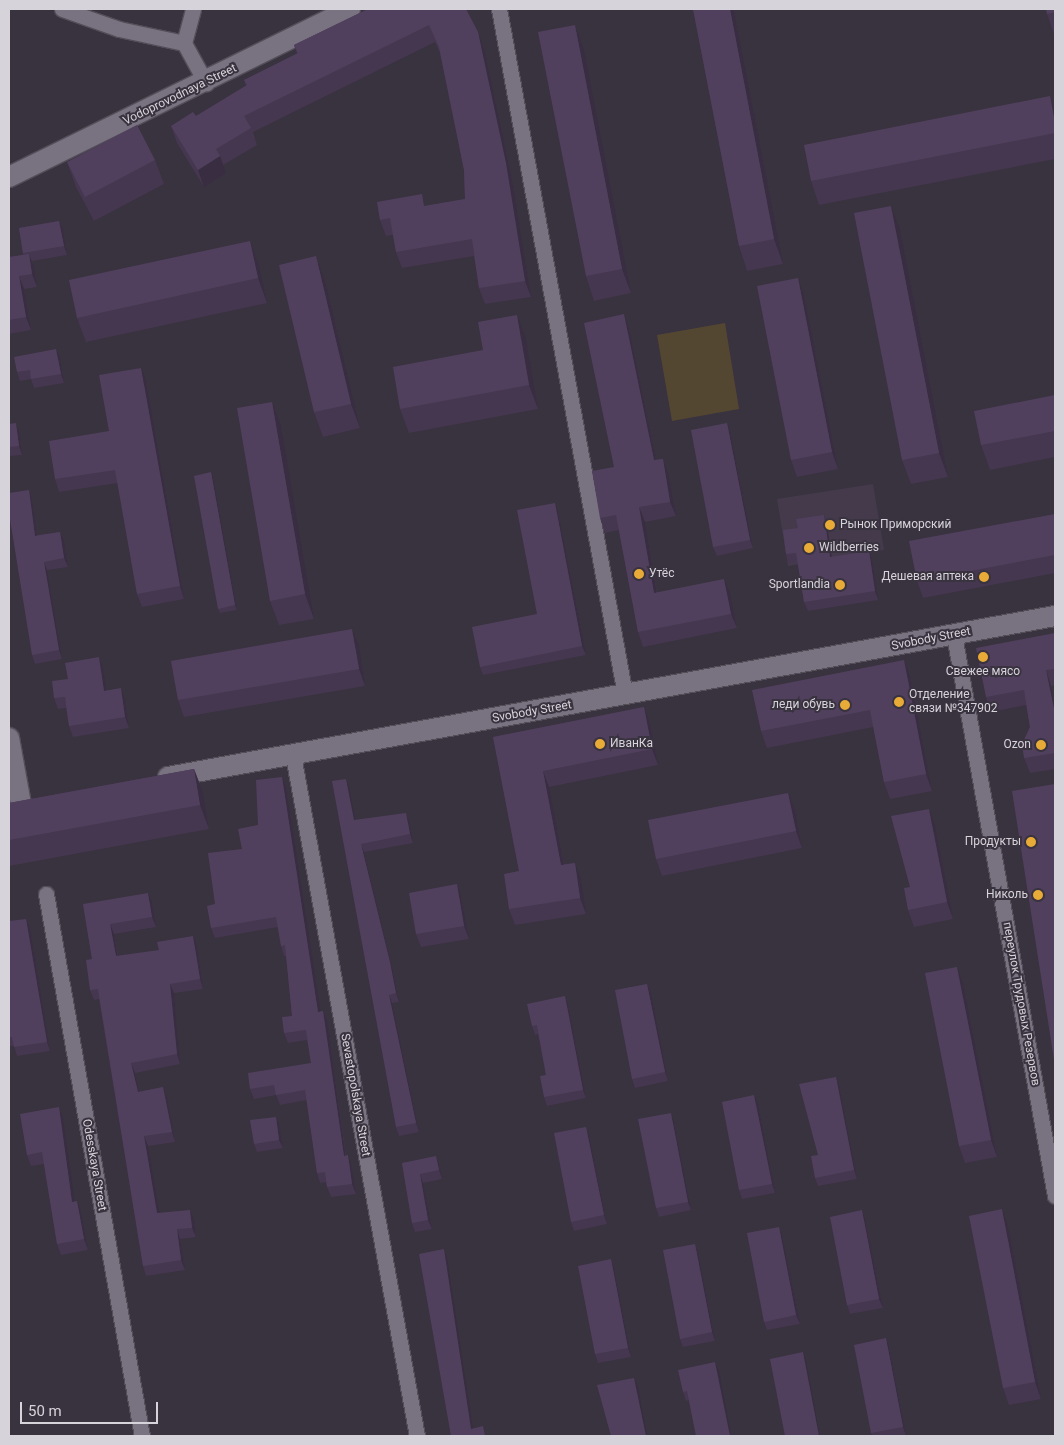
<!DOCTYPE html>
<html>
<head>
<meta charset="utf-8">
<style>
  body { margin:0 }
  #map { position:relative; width:1064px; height:1445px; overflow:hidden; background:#39323f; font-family:Roboto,sans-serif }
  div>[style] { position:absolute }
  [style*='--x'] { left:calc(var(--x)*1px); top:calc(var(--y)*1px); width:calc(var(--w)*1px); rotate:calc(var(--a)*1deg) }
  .built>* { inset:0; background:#443a4c }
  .green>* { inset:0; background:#544732 }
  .roads { filter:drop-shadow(1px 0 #534e58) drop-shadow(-1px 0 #534e58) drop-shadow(0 1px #534e58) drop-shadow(0 -1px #534e58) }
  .street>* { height:15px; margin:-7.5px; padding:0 7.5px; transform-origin:7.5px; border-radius:7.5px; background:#797280 }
  .secondary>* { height:20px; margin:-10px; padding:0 10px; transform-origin:10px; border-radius:10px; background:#797280 }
  .wall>* { inset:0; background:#453750 }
  .shaded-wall>* { inset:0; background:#382d41 }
  .building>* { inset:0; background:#50405d }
  .dots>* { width:14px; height:14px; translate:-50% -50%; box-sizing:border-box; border:2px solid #39323f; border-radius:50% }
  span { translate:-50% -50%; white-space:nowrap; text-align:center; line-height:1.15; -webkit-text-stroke:4px #39323f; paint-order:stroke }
  .street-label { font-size:12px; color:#d7d3da }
  .poi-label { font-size:12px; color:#d7d3da }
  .left { translate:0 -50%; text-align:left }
  .right { translate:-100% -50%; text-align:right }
  .frame { position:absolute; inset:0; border:10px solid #d7d3da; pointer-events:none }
  .scale { position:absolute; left:20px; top:1402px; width:138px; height:22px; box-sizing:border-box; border:2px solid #d7d3da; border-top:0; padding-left:6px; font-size:15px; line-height:18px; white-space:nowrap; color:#d7d3da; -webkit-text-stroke:4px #39323f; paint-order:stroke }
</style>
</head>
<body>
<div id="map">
  <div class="built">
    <div style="clip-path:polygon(873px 484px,884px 550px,788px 566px,777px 499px)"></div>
  </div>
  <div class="green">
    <div style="clip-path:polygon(725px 323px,739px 409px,672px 421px,657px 335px)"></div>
  </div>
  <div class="roads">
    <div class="street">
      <div style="--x:62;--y:9;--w:60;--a:19.3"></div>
      <div style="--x:119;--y:29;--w:66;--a:12.2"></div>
      <div style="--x:184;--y:43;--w:46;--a:61.2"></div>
      <div style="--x:499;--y:9;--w:697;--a:79.59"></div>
      <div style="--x:184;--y:43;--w:35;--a:-75"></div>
      <div style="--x:954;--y:635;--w:570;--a:79.79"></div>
      <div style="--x:293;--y:755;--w:692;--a:79.68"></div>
      <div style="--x:46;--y:894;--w:550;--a:79.96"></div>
    </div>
    <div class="secondary">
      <div style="--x:9;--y:177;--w:380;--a:-26.2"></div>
      <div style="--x:9;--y:738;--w:67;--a:79.7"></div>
      <div style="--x:168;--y:777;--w:901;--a:-10.29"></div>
    </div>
  </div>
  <div class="wall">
    <div style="clip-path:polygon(368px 9px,478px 32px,484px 49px,512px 180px,531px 297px,485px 304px,479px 288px,474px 256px,402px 268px,396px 252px,393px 235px,386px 236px,380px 220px,426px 206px,465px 199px,464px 170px,440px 53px,435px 42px,253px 132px,257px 145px,223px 165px,226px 173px,204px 187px,177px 143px,171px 126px,196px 116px,246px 86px,244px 80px,297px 54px,294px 45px)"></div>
    <div style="clip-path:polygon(693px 9px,733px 9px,735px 16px,783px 264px,747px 271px,739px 246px)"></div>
    <div style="clip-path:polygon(1055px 9px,1055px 37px,1047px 14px)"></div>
    <div style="clip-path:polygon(575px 25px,584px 50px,631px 293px,594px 301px,586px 276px)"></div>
    <div style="clip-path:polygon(1050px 96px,1055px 111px,1055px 159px,819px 205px,811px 181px)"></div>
    <div style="clip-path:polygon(155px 160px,164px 184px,94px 221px,76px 187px,67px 162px)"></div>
    <div style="clip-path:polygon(59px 221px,63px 229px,67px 255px,32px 261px,34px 267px,37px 287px,24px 289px,31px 330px,9px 334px,9px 257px,23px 255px,19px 228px)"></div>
    <div style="clip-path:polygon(900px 230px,948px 477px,911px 484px,902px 460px)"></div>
    <div style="clip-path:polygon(250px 241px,259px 266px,267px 303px,86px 342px,77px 318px)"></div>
    <div style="clip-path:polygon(316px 256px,325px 281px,360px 428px,323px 437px,314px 412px)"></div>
    <div style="clip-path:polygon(798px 278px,804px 295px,838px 469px,797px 477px,791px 460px)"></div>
    <div style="clip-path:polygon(629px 329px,656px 460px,663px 459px,668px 473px,676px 516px,645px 522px,657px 592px,730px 593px,737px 628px,643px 647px,638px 632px,619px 530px,605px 533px,600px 518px,614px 467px)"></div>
    <div style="clip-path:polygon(526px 339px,538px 409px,409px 433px,400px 409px,483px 350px)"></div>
    <div style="clip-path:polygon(60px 358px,64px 383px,34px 388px,31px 379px,20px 381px,17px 372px)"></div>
    <div style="clip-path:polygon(146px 381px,184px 599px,142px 607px,137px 594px,118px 483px,59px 492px,55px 479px,109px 431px)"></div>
    <div style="clip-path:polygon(1055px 395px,1055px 457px,990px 470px,981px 445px)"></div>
    <div style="clip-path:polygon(272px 402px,281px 426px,314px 619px,279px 625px,270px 601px)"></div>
    <div style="clip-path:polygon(727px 423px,730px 432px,753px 548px,717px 556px,713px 547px)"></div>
    <div style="clip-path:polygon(9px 424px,19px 432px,22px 455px,9px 456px)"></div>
    <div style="clip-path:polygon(211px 472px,213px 477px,237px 610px,220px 613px,218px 609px)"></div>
    <div style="clip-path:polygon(29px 490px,32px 499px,37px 535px,60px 532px,64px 540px,68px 567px,47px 570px,62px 659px,35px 664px,32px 655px)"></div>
    <div style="clip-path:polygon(558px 512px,586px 655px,483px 675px,480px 667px,537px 614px)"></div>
    <div style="clip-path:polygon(1055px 514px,1055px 573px,923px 598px,917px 581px)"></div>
    <div style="clip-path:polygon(824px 515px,827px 524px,832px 557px,869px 551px,872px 560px,878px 600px,808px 611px,804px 602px,798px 562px,789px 563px,786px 554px,798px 528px)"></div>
    <div style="clip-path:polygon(1055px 633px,1055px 685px,1051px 686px,1055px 705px,1055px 769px,1030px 773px,1024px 758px,1030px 727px,1026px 705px,991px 712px,986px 697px)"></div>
    <div style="clip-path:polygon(359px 646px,365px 686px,184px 717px,178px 700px)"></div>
    <div style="clip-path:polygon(103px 669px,106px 690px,125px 700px,129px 728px,73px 737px,69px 726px,66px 708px,58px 709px,54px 698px,68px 679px)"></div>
    <div style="clip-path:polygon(910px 677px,932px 791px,890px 799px,884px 782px,873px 727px,767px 748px,761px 731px)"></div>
    <div style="clip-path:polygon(644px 707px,650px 724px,658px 765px,549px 787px,564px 864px,575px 863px,581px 879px,586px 914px,515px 925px,509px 909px,519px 871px,493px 737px)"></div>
    <div style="clip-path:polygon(194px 769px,203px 793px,209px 829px,9px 866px,9px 803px)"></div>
    <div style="clip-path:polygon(282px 777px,286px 787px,320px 1011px,323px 1011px,327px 1021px,346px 1155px,351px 1165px,356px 1194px,331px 1197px,327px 1187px,326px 1182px,320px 1183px,317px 1173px,307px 1100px,280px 1105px,276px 1095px,254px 1099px,250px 1089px,311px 1063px,307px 1040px,288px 1043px,284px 1033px,292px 1016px,286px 956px,284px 956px,281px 946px,278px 927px,215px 938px,211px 928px,215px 904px,242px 849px,258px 825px)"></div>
    <div style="clip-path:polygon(349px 787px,355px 820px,409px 822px,413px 843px,364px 852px,393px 971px,399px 1002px,392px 1003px,419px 1132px,399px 1136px,396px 1127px)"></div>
    <div style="clip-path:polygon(788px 793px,795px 810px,802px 848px,662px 876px,656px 859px)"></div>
    <div style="clip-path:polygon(935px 826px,953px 919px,914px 927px,908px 910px)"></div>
    <div style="clip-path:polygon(461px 897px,469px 939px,421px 947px,416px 934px)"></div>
    <div style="clip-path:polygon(152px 903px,156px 927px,114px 934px,118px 956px,197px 946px,203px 989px,174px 993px,180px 1064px,135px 1073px,139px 1092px,163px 1087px,167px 1097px,175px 1142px,148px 1146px,159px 1213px,194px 1220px,196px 1237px,180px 1239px,185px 1270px,146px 1276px,143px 1266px,99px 999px,94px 1000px,90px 990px,92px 959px,83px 904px)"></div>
    <div style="clip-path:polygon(26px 919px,30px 928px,50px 1051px,17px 1056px,14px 1046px,9px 1046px,9px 1021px,10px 1021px)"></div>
    <div style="clip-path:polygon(647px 984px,651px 993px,668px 1081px,635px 1088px,632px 1079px)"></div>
    <div style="clip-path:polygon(963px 984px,997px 1157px,965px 1163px,959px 1146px)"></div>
    <div style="clip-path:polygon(568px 1005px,586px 1098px,547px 1106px,544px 1097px,546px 1075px,538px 1034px,535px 1035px,532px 1026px)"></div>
    <div style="clip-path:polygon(836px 1077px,839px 1085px,857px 1179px,818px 1186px,815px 1178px,818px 1155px)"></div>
    <div style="clip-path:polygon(758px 1104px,775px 1193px,742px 1199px,739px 1190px)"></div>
    <div style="clip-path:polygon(59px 1107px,63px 1118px,74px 1201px,81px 1212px,88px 1250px,61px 1255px,57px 1244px,44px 1164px,31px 1166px,27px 1155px)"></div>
    <div style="clip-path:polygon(276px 1117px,279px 1125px,283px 1148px,257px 1152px,254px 1144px)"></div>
    <div style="clip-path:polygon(674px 1122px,691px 1210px,659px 1217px,656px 1208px)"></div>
    <div style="clip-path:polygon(586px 1127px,589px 1135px,607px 1224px,574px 1231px,571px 1222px)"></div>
    <div style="clip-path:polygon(402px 1163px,439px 1165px,442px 1179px,423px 1183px,432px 1229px,415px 1232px,412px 1223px)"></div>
    <div style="clip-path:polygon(865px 1219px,883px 1308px,850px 1314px,847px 1305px)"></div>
    <div style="clip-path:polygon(1008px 1226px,1041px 1399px,1009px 1405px,1003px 1388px)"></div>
    <div style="clip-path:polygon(779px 1227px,782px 1235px,800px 1324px,767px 1330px,764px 1322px)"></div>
    <div style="clip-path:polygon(695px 1244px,698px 1252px,715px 1341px,683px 1347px,680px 1339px)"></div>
    <div style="clip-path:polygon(611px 1259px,614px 1268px,631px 1357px,598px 1363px,595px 1354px)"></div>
    <div style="clip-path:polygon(889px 1347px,906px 1436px,872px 1436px,871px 1433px)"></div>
    <div style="clip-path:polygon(719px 1371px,689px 1400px,686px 1401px,683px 1392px)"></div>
  </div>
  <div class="shaded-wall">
    <div style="clip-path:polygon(730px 9px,733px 9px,735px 16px,783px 264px,774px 239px)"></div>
    <div style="clip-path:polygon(575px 25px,584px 50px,631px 293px,622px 269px)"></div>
    <div style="clip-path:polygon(478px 32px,484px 49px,512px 180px,531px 297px,525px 281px)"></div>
    <div style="clip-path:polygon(1050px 96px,1055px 111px,1055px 123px)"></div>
    <div style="clip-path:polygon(220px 156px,226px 173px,204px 187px,198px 170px)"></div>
    <div style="clip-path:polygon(891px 206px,900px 230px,948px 477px,939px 453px)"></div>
    <div style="clip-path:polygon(59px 221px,63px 229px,67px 255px,64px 246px)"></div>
    <div style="clip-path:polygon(250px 241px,259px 266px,267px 303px,258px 278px)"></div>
    <div style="clip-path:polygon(29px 254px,34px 267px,37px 287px,32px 274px)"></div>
    <div style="clip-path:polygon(316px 256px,325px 281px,360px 428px,351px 404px)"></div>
    <div style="clip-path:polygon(19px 276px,24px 289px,31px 330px,26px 317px)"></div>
    <div style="clip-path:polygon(798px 278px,804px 295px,838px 469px,832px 452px)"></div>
    <div style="clip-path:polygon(624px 314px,629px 329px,659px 475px,654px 460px)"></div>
    <div style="clip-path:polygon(517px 315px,526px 339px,538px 409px,529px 385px)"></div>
    <div style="clip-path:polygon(56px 349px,60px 358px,64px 383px,61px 374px)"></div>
    <div style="clip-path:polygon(141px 368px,146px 381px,184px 599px,180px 586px)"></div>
    <div style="clip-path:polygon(272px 402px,281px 426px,314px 619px,305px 594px)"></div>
    <div style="clip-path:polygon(16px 423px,19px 432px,22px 455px,19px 446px)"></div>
    <div style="clip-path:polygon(727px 423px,730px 432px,753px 548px,750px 540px)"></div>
    <div style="clip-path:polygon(663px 459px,668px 473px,676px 516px,670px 502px)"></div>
    <div style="clip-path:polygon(211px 472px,213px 477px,237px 610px,235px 605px)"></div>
    <div style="clip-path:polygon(29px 490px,32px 499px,38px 544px,35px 536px)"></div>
    <div style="clip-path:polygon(555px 503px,558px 512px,586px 655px,582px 646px)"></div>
    <div style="clip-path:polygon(639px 507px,645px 522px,659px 607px,654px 593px)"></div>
    <div style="clip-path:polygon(824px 515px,827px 524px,833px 566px,830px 557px)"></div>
    <div style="clip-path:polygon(60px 532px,64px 540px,68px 567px,64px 558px)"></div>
    <div style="clip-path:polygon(869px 551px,872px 560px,878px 600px,875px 591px)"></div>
    <div style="clip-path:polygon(44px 562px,47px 570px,62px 659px,59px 650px)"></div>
    <div style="clip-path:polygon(724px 579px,730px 593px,737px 628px,731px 614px)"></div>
    <div style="clip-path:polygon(352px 629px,359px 646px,365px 686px,359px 669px)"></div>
    <div style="clip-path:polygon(99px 657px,103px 669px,108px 702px,104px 691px)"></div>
    <div style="clip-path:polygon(904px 660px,910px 677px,932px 791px,926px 774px)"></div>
    <div style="clip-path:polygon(1046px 670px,1051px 686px,1055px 705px,1055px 714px)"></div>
    <div style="clip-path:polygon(121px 688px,125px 700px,129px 728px,125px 717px)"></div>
    <div style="clip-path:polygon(644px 707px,650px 724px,658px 765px,652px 749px)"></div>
    <div style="clip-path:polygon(194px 769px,203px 793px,209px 829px,200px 805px)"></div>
    <div style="clip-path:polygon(543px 771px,549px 787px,567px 881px,561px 865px)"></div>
    <div style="clip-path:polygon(282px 777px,286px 787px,322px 1022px,318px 1012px)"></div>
    <div style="clip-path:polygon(346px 779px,349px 787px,357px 829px,354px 820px)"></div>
    <div style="clip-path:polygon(788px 793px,795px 810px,802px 848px,796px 831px)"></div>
    <div style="clip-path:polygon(929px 809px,935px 826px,953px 919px,947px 902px)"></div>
    <div style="clip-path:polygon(406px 813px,409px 822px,413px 843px,410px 834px)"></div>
    <div style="clip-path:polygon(361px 844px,364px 852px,393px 971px,399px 1002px,396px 993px)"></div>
    <div style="clip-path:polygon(575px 863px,581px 879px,586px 914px,580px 898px)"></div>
    <div style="clip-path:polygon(457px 884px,461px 897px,469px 939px,464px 926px)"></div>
    <div style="clip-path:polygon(148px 893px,152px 903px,156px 927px,152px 917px)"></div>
    <div style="clip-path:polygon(26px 919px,30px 928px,50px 1051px,47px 1042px)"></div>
    <div style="clip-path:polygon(110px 924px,114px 934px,119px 966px,116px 956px)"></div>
    <div style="clip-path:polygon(193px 936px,197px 946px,203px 989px,200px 979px)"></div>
    <div style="clip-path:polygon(957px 967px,963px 984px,997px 1157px,991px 1140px)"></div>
    <div style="clip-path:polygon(170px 984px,174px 993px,180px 1064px,177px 1054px)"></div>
    <div style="clip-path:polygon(647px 984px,651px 993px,668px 1081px,665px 1072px)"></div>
    <div style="clip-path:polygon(389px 995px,392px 1003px,419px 1132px,416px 1123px)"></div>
    <div style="clip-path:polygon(565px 996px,568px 1005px,586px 1098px,583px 1090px)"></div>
    <div style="clip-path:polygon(323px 1011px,327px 1021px,347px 1166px,344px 1156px)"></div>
    <div style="clip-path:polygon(131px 1063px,135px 1073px,141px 1102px,138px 1092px)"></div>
    <div style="clip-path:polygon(836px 1077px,839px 1085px,857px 1179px,854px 1170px)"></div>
    <div style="clip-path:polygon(163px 1087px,167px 1097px,175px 1142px,172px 1132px)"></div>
    <div style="clip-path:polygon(754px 1095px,758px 1104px,775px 1193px,772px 1184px)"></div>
    <div style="clip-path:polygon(59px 1107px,63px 1118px,76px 1213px,72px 1202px)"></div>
    <div style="clip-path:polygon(671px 1113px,674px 1122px,691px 1210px,688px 1202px)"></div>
    <div style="clip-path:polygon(276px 1117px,279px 1125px,283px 1148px,279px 1140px)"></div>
    <div style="clip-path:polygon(586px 1127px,589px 1135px,607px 1224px,604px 1215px)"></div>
    <div style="clip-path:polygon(144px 1136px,148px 1146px,161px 1223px,157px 1213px)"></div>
    <div style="clip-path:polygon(348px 1155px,351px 1165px,356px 1194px,352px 1184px)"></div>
    <div style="clip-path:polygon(436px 1156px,439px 1165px,442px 1179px,439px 1170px)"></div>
    <div style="clip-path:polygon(420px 1174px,423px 1183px,432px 1229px,428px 1220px)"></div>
    <div style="clip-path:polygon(77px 1201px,81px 1212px,88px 1250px,84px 1239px)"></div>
    <div style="clip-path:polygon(1002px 1209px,1008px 1226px,1041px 1399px,1035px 1382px)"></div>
    <div style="clip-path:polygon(190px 1210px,194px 1220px,196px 1237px,192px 1228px)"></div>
    <div style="clip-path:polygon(862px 1210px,865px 1219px,883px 1308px,879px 1299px)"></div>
    <div style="clip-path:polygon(779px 1227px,782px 1235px,800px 1324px,796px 1315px)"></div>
    <div style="clip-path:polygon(177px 1229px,180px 1239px,185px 1270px,181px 1260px)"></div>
    <div style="clip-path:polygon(695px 1244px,698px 1252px,715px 1341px,712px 1332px)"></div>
    <div style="clip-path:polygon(444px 1249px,447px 1258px,474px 1436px,471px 1429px)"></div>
    <div style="clip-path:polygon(611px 1259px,614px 1268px,631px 1357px,628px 1348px)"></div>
    <div style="clip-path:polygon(886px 1338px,889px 1347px,906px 1436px,903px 1427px)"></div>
    <div style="clip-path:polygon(803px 1352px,806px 1361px,820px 1436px,819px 1436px)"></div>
    <div style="clip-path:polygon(715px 1362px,719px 1371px,731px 1436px,730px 1436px)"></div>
    <div style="clip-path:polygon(634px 1378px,638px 1387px,647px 1436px,646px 1436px)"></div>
  </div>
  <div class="building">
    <div style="clip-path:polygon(368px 9px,466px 9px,478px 32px,506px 163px,525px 281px,479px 288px,472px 239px,396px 252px,390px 218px,380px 220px,377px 202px,422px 194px,424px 206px,465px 199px,464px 170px,439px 47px,429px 25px,244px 116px,251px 128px,216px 149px,220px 156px,198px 170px,171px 126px,193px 112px,196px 116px,247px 85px,244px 80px,298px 53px,294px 45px)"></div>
    <div style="clip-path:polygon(693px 9px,730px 9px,774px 239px,739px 246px)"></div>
    <div style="clip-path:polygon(1046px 9px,1055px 9px,1055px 12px,1047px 14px)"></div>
    <div style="clip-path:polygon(575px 25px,622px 269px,586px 276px,538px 32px)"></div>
    <div style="clip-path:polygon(1050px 96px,1055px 123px,1055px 133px,811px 181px,804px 145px)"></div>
    <div style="clip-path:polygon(137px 125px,155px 160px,85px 197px,67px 162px)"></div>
    <div style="clip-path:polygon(891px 206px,939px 453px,902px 460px,854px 213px)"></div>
    <div style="clip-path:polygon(59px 221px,64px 246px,23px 253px,19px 228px)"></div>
    <div style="clip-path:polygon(250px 241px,258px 278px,77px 318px,69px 280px)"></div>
    <div style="clip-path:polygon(29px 254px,32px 274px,19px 276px,26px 317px,9px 320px,9px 257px)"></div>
    <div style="clip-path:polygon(316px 256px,351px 404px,314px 412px,279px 265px)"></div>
    <div style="clip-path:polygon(798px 278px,832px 452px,791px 460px,757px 286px)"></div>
    <div style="clip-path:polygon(624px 314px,654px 460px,663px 459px,670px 502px,639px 507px,654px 593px,724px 579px,731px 614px,638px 632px,616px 515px,600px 518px,592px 471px,614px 467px,584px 323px)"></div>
    <div style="clip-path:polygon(517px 315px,529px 385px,400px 409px,393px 367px,483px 350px,478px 322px)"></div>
    <div style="clip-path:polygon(56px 349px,61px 374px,31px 379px,30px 370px,17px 372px,14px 357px)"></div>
    <div style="clip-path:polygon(141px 368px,180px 586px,137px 594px,115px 470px,55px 479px,49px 441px,109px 431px,99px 375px)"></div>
    <div style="clip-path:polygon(1055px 395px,1055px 431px,981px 445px,974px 411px)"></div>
    <div style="clip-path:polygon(272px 402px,305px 594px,270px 601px,237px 408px)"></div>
    <div style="clip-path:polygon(16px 423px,19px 446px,9px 447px,9px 424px)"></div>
    <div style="clip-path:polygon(727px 423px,750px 540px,713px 547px,691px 430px)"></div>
    <div style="clip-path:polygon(211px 472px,235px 605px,218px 609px,194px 476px)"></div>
    <div style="clip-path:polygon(29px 490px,35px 536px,60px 532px,64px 558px,44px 562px,59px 650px,32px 655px,9px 513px,9px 493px)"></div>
    <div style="clip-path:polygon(555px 503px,582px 646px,480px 667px,472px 627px,537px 614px,517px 510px)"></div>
    <div style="clip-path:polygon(1055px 514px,1055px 555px,917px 581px,909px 541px)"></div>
    <div style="clip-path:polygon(824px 515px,830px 557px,869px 551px,875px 591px,804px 602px,796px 553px,786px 554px,783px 530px,798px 528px,796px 519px)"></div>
    <div style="clip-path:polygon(352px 629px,359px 669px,178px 700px,171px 661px)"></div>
    <div style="clip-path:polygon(1055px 633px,1055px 669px,1046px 670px,1054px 709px,1055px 709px,1055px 753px,1024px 758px,1022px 744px,1030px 727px,1024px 690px,986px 697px,976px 648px)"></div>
    <div style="clip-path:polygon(99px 657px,104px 691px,121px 688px,125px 717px,69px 726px,65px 697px,54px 698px,52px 681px,68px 679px,65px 663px)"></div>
    <div style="clip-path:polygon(904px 660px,926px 774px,884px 782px,870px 710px,761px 731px,752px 690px)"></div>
    <div style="clip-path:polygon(644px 707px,652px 749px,543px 771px,561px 865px,575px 863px,580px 898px,509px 909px,504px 874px,519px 871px,493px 737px)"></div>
    <div style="clip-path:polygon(194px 769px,200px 805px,9px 840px,9px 803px)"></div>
    <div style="clip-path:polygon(282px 777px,318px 1012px,323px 1011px,344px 1156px,348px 1155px,352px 1184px,327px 1187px,325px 1172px,317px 1173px,305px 1090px,276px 1095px,274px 1085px,250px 1089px,248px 1073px,311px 1063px,306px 1030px,284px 1033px,282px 1017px,292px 1016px,285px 945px,281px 946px,276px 917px,211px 928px,207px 906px,215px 904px,208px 853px,242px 849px,238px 829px,258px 825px,256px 780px)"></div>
    <div style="clip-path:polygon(346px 779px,354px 820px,406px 813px,410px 834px,361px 844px,390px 962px,396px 993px,389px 995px,416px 1123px,396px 1127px,332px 781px)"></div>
    <div style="clip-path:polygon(1055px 784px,1055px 1066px,1012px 791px)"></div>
    <div style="clip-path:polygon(788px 793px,796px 831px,656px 859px,648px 820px)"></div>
    <div style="clip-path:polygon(929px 809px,947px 902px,908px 910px,904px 888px,910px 887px,891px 816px)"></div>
    <div style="clip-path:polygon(457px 884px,464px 926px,416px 934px,409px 893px)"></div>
    <div style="clip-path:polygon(148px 893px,152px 917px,110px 924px,116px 956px,159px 950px,157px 942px,193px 936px,200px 979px,170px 984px,177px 1054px,131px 1063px,138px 1092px,163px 1087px,172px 1132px,144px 1136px,157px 1213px,190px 1210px,192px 1228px,177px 1229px,181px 1260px,143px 1266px,98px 989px,90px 990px,86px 960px,92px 959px,83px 904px)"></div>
    <div style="clip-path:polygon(26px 919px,47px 1042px,14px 1047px,12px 1037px,9px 1037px,9px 1021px,10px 1021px,9px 1008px,9px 921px)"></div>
    <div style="clip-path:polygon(957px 967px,991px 1140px,959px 1146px,925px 973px)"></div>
    <div style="clip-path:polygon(647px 984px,665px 1072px,632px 1079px,615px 990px)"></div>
    <div style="clip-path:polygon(565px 996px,583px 1090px,544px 1097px,540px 1076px,546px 1075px,537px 1025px,532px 1026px,527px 1004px)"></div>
    <div style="clip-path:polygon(836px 1077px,854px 1170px,815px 1178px,811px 1156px,818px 1155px,799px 1084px)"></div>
    <div style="clip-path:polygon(754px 1095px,772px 1184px,739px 1190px,722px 1102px)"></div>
    <div style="clip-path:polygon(59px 1107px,72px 1202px,77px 1201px,84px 1239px,57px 1244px,42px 1152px,27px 1155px,20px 1114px)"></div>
    <div style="clip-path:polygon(671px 1113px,688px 1202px,656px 1208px,638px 1119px)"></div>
    <div style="clip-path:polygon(276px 1117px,279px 1140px,254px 1144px,250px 1120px)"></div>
    <div style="clip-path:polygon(586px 1127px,604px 1215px,571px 1222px,554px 1133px)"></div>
    <div style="clip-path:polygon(436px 1156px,439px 1170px,420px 1174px,428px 1220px,412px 1223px,402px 1163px)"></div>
    <div style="clip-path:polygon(1002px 1209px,1035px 1382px,1003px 1388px,969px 1216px)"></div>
    <div style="clip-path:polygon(862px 1210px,879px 1299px,847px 1305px,830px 1217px)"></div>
    <div style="clip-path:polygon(779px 1227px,796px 1315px,764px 1322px,747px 1233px)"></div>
    <div style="clip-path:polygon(695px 1244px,712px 1332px,680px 1339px,663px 1250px)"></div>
    <div style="clip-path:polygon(444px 1249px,471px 1429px,483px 1426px,485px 1436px,451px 1436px,419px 1254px)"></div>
    <div style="clip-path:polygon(611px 1259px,628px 1348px,595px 1354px,578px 1266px)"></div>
    <div style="clip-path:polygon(886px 1338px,903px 1427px,871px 1433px,854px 1345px)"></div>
    <div style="clip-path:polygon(803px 1352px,819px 1436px,785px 1436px,770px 1359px)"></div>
    <div style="clip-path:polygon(715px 1362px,730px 1436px,696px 1436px,687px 1391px,683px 1392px,678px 1370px)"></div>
    <div style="clip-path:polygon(634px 1378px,646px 1436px,611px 1436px,597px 1385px)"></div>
  </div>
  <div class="dots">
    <div style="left:830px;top:525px;background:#e9ab38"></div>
    <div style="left:809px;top:548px;background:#e9ab38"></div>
    <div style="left:639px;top:574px;background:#e9ab38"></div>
    <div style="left:984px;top:577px;background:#e9ab38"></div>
    <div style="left:840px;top:585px;background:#e9ab38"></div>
    <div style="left:983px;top:657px;background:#e9ab38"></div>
    <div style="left:899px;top:702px;background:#e9ab38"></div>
    <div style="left:845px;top:705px;background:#e9ab38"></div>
    <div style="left:600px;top:744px;background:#e9ab38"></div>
    <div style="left:1041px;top:745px;background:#e9ab38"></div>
    <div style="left:1031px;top:842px;background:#e9ab38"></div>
    <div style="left:1038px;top:895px;background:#e9ab38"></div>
  </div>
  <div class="street-label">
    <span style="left:180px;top:95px;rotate:-26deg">Vodoprovodnaya Street</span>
    <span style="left:931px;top:639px;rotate:-11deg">Svobody Street</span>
    <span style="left:532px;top:712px;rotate:-10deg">Svobody Street</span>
    <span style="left:1021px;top:1004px;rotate:80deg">переулок Трудовых Резервов</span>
    <span style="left:355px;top:1095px;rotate:80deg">Sevastopolskaya Street</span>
    <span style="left:94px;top:1165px;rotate:80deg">Odesskaya Street</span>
  </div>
  <div class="poi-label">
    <span class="left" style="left:840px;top:525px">Рынок Приморский</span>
    <span class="left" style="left:819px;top:548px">Wildberries</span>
    <span class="left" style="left:649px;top:574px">Утёс</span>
    <span class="right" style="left:974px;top:577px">Дешевая аптека</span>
    <span class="right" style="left:830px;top:585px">Sportlandia</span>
    <span style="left:983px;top:672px">Свежее мясо</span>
    <span class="left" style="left:909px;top:702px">Отделение<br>связи №347902</span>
    <span class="right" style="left:835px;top:705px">леди обувь</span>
    <span class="left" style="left:610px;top:744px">ИванКа</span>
    <span class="right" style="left:1031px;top:745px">Ozon</span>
    <span class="right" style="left:1021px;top:842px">Продукты</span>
    <span class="right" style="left:1028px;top:895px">Николь</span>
  </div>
  <div class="frame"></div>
  <div class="scale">50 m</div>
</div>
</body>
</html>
